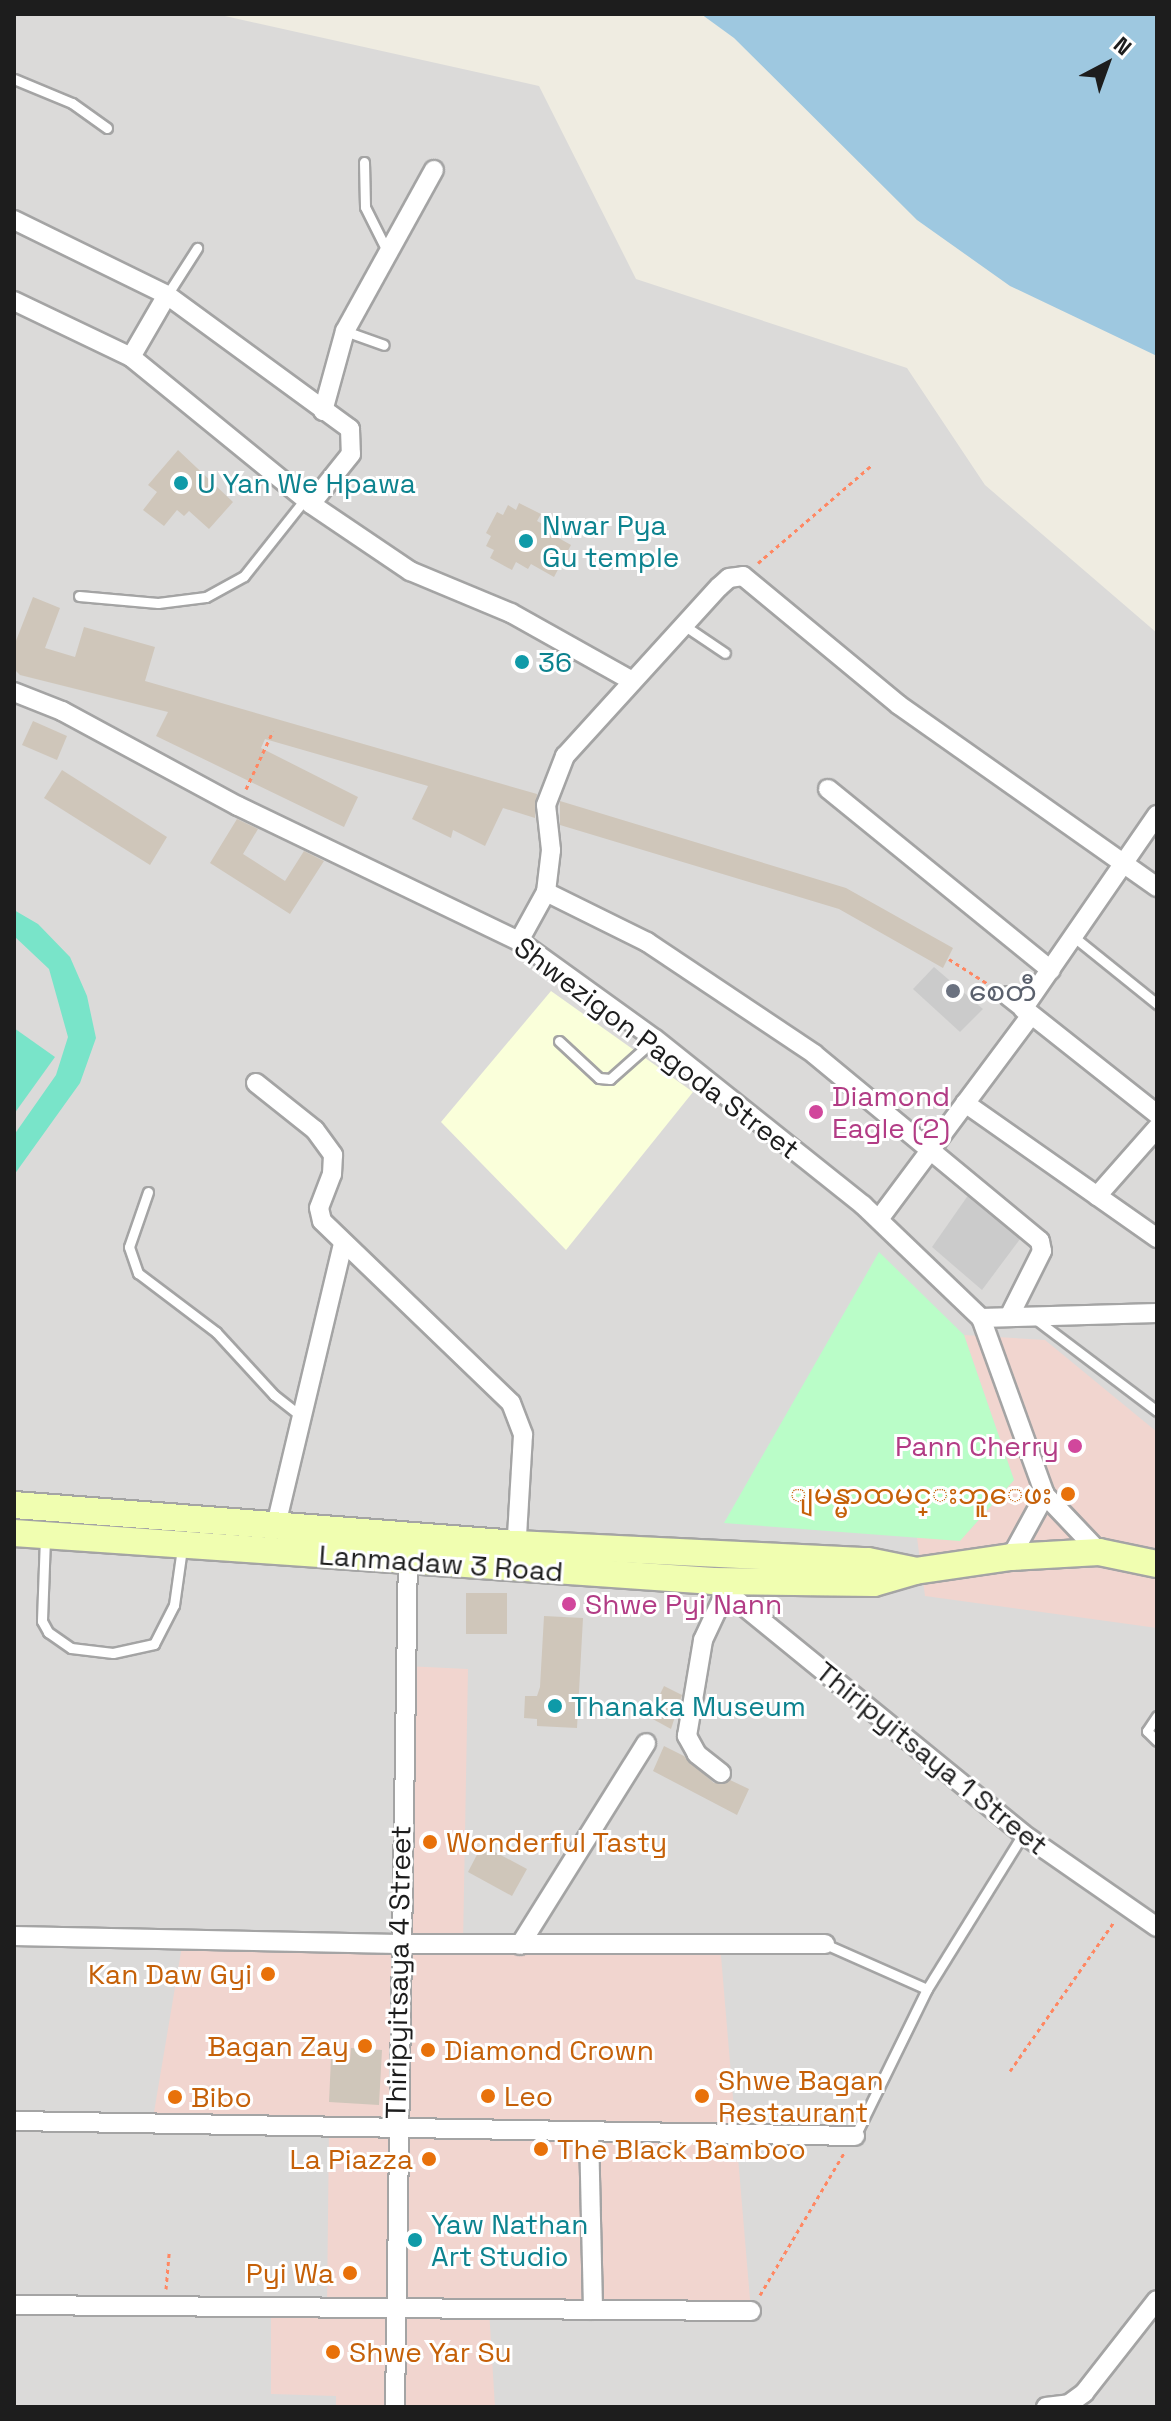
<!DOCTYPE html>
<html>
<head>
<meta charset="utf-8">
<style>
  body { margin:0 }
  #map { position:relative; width:1171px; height:2421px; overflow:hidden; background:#efece1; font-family:"Space Grotesk","Noto Sans Myanmar",sans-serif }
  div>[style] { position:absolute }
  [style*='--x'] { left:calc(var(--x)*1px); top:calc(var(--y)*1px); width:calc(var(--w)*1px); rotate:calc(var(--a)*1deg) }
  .residential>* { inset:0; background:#dbdad9 }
  .commercial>* { inset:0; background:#f1d5cf }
  .education>* { inset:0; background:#faffda }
  .religious>* { inset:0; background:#cbcbcb }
  .park>* { inset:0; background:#bafdc8 }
  .pitch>* { inset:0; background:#79e4c9 }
  .water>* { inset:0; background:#9ec8e0 }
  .building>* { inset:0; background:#cfc6ba }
  .path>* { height:3px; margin-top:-1.5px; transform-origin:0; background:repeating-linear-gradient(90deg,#ff8762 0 4px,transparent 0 8px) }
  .roads { filter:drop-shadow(2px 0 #a4a4a4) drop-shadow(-2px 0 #a4a4a4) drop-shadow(0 2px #a4a4a4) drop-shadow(0 -2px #a4a4a4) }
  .service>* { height:9px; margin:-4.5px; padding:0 4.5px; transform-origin:4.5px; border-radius:4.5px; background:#fff }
  .minor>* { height:18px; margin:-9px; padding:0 9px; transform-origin:9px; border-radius:9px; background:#fff }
  .secondary>* { height:26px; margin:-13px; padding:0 13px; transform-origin:13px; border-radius:13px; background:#f0feb0 }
  .dots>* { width:22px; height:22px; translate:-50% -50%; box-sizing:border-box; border:4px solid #fff; border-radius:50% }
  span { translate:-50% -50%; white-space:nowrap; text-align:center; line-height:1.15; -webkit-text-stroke:6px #fff; paint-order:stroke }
  .culture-label { font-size:28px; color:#0d838f }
  .left { translate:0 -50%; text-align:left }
  .worship-label { font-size:28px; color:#5b616d }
  .street-label { font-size:28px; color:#1d1d1d }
  .hotel-label { font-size:28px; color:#b23c85 }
  .right { translate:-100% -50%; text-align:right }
  .food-label { font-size:28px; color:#c56008 }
  .frame { position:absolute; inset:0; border:16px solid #1d1d1d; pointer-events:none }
  .north { position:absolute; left:1067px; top:24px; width:80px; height:80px; -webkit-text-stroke:6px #fff; paint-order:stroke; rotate:41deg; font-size:22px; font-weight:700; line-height:32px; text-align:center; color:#1d1d1d }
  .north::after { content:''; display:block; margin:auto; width:28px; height:36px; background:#1d1d1d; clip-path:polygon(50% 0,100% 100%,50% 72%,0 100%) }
</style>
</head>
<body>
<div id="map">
  <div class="residential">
    <div style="clip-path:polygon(14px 14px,216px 14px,539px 86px,636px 279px,907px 368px,985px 485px,1157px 633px,1157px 2407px,14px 2407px)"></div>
  </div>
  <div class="commercial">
    <div style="clip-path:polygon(964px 1335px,1045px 1340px,1157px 1432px,1157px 1628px,925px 1596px,917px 1538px,969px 1531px,1014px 1480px)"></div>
    <div style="clip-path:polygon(405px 1666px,468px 1669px,463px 1944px,720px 1944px,751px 2311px,489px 2309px,495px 2407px,336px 2407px,336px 2396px,271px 2394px,271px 2305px,327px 2305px,329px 2127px,152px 2124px,183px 1940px,398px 1944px)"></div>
  </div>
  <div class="education">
    <div style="clip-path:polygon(551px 991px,693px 1092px,566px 1250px,441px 1122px)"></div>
  </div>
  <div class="religious">
    <div style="clip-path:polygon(934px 967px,983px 1009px,960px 1032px,913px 989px)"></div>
    <div style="clip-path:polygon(969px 1194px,1023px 1235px,982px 1290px,932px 1247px)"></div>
  </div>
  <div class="park">
    <div style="clip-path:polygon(879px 1252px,964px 1335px,1014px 1480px,960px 1541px,724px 1523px)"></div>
  </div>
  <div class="pitch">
    <div style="clip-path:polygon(14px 910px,38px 924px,70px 957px,87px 996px,96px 1038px,80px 1083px,14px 1175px,14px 1135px,56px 1075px,68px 1037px,49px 969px,14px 936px)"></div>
    <div style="clip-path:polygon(14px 1028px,55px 1057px,14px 1114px)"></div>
  </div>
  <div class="water">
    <div style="clip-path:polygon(701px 14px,1157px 14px,1157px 356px,1010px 286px,917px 220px,734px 38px)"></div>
  </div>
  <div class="building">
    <div style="clip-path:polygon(178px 450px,233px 502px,209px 529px,189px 511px,184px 516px,177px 510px,164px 526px,143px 510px,157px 492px,148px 485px)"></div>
    <div style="clip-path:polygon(519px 503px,541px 514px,537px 521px,550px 528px,548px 532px,571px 545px,554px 577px,531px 564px,528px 569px,516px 562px,512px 570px,490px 558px,494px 550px,486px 546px,491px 536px,486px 533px,497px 512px,503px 515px,508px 505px,516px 510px)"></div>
    <div style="clip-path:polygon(33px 597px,60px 608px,45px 648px,75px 657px,84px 627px,155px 647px,145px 681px,537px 794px,535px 818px,503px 808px,485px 846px,453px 830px,451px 838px,412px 819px,428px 786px,265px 739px,261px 748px,358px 797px,344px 827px,156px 736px,168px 712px,20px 675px,14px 669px,14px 646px)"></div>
    <div style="clip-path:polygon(33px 721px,67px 736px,57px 760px,22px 745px)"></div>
    <div style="clip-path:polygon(62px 770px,167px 837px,150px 865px,44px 798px)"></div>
    <div style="clip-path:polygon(560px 801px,846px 888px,953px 948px,943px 968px,839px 909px,560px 825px)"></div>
    <div style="clip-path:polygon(237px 819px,258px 829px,243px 854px,285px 881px,304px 851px,324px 861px,290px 914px,210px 863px)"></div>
    <div style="clip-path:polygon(466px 1593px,507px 1593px,507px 1634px,466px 1634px)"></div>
    <div style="clip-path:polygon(544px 1616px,583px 1618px,577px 1728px,537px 1726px,537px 1719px,524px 1718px,525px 1696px,537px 1696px,540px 1687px)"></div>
    <div style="clip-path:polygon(664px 1686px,682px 1695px,671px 1729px,649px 1717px)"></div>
    <div style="clip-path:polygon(664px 1746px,684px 1756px,714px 1783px,730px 1780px,749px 1789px,737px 1815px,653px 1771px)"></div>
    <div style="clip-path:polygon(482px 1845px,527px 1869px,512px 1896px,468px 1872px)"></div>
    <div style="clip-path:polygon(351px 2048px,382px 2050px,379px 2105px,329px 2102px,331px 2058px,350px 2060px)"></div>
  </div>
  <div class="path">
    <div style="--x:758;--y:563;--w:150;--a:-40.7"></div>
    <div style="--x:246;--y:789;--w:64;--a:-65"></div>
    <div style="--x:949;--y:959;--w:52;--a:32.5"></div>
    <div style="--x:1010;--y:2071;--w:182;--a:-55.1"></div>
    <div style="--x:166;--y:2289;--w:36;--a:-85"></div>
    <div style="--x:760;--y:2295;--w:165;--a:-59.4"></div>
  </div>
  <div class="roads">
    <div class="service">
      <div style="--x:14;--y:79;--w:63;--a:22.5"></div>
      <div style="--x:72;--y:103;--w:43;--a:35.5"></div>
      <div style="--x:364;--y:162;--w:45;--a:88.7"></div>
      <div style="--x:365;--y:207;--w:51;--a:63.4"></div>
      <div style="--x:167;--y:295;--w:56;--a:-57.4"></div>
      <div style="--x:345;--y:331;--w:41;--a:19.7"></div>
      <div style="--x:79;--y:596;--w:79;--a:5.1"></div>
      <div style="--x:158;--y:603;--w:48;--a:-7.1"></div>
      <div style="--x:206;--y:597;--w:43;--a:-28.9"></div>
      <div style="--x:244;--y:576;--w:98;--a:-51.6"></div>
      <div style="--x:685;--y:626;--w:48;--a:34"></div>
      <div style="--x:1074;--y:937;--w:107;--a:38.9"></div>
      <div style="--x:559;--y:1041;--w:54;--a:42.8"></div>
      <div style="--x:599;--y:1078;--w:11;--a:5"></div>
      <div style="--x:610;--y:1079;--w:60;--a:-41.6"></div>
      <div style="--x:148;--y:1192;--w:58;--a:109.1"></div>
      <div style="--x:129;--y:1247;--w:28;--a:71"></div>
      <div style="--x:138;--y:1273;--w:98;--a:37.1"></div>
      <div style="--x:216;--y:1332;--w:86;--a:47.4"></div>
      <div style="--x:274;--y:1395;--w:34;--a:38"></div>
      <div style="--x:1034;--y:1318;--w:154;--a:37.1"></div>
      <div style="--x:45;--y:1538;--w:83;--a:92.1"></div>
      <div style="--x:42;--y:1621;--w:13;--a:61"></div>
      <div style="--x:48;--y:1632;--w:28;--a:35"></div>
      <div style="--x:71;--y:1648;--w:42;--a:6.8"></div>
      <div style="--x:113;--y:1653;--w:42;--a:-12.4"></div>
      <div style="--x:154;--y:1644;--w:44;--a:-62.9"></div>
      <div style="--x:174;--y:1605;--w:58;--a:-82"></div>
      <div style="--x:1157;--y:1716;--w:18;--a:124"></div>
      <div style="--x:1147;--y:1731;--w:14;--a:45"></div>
      <div style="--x:825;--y:1944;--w:111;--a:23.8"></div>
      <div style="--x:855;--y:2136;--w:164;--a:-63.9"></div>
      <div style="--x:927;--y:1989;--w:182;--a:-58.2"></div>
    </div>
    <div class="minor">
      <div style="--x:14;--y:220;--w:170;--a:26.1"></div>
      <div style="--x:167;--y:295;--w:227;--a:36.2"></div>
      <div style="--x:350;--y:429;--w:25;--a:88"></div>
      <div style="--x:351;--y:454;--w:64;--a:128.7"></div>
      <div style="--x:14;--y:301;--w:130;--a:25.6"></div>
      <div style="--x:131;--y:357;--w:232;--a:39.2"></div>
      <div style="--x:311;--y:504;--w:120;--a:34.1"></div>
      <div style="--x:410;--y:571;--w:109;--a:22.6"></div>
      <div style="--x:511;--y:613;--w:139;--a:29.3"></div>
      <div style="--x:131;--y:357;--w:72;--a:-59.9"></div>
      <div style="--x:323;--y:411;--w:83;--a:-74.6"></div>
      <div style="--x:345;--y:331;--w:184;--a:-61.1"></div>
      <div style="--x:14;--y:692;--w:52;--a:21.6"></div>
      <div style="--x:62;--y:711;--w:200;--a:28.4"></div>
      <div style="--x:238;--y:806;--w:312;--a:25.7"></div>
      <div style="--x:519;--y:941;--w:168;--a:35.8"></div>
      <div style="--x:655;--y:1039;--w:266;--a:38.6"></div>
      <div style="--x:863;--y:1205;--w:163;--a:43.8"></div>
      <div style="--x:981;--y:1318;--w:188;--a:70.1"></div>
      <div style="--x:1045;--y:1495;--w:79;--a:46.5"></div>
      <div style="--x:828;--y:789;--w:287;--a:39.1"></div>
      <div style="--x:546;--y:892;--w:113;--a:26.3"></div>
      <div style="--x:647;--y:942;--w:201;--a:33.8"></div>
      <div style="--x:814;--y:1054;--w:293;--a:39.6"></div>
      <div style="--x:1040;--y:1241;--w:10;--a:79"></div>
      <div style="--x:1042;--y:1251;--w:72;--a:116.6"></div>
      <div style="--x:519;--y:941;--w:56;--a:-61.1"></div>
      <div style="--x:546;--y:892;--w:42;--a:-83.2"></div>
      <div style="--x:551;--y:850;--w:45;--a:-96.3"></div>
      <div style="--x:546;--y:805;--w:53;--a:-68.8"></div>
      <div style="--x:565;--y:756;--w:229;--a:-47.7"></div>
      <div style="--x:719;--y:587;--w:13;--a:-42"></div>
      <div style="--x:729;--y:578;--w:14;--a:-8"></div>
      <div style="--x:743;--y:576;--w:202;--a:39.6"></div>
      <div style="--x:899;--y:705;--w:316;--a:35.2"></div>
      <div style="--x:1008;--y:996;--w:190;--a:38.4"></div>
      <div style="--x:1023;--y:1009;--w:236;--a:-55.4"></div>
      <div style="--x:256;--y:1083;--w:75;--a:38.5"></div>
      <div style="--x:315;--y:1130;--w:31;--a:54"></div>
      <div style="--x:333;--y:1155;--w:19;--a:93"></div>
      <div style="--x:332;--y:1174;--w:36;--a:111"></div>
      <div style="--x:319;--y:1208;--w:13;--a:77"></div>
      <div style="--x:322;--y:1221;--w:262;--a:43.9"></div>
      <div style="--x:511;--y:1403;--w:34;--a:69"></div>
      <div style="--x:523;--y:1435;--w:117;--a:93.4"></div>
      <div style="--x:965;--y:1103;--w:235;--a:35.1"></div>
      <div style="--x:1097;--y:1196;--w:91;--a:-48.6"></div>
      <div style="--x:879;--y:1219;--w:254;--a:-53.3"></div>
      <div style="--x:981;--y:1318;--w:176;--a:-1.6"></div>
      <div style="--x:276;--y:1525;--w:289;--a:-76.6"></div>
      <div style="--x:1011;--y:1557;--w:71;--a:-61.3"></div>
      <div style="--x:713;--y:1581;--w:400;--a:39.2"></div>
      <div style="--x:1023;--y:1834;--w:163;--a:34.8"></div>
      <div style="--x:721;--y:1773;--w:31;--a:-142"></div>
      <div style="--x:697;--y:1754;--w:21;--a:-119"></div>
      <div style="--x:687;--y:1736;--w:97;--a:-80.5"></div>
      <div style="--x:703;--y:1640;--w:54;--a:-64.9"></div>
      <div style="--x:14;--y:1936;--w:384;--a:1.2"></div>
      <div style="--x:398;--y:1944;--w:427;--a:0"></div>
      <div style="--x:520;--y:1945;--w:238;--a:-58"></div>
      <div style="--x:14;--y:2121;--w:841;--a:1.02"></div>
      <div style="--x:589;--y:2132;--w:178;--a:88.7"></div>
      <div style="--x:14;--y:2305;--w:737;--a:0.47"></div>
      <div style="--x:395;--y:2407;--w:857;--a:-89.13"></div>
      <div style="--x:1046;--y:2407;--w:23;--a:-7"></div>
      <div style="--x:1069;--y:2404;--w:19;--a:-36"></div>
      <div style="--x:1084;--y:2393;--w:118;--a:-51.9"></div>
    </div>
    <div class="secondary">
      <div style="--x:14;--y:1505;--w:504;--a:4.44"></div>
      <div style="--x:516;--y:1544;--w:352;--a:2.8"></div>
      <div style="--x:868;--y:1561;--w:45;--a:11.6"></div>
      <div style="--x:14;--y:1533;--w:701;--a:3.93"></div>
      <div style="--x:713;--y:1581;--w:161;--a:0.7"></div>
      <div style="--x:874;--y:1583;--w:43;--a:-16.3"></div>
      <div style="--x:915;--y:1571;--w:97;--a:-8.3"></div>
      <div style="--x:1011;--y:1557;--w:88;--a:-3.3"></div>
      <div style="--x:1099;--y:1552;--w:59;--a:11.7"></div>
    </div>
  </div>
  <div class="dots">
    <div style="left:181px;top:483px;background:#0f9aa8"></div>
    <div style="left:526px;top:541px;background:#0f9aa8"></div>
    <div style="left:522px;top:662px;background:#0f9aa8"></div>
    <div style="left:953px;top:991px;background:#6b7280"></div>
    <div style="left:816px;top:1112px;background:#d1479c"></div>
    <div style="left:1075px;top:1446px;background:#d1479c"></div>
    <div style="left:1068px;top:1494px;background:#e8710a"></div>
    <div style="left:569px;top:1604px;background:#d1479c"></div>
    <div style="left:555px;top:1706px;background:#0f9aa8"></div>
    <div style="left:430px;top:1842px;background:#e8710a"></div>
    <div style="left:268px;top:1974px;background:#e8710a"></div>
    <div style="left:365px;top:2046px;background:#e8710a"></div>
    <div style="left:428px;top:2050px;background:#e8710a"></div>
    <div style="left:488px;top:2096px;background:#e8710a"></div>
    <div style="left:702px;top:2096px;background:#e8710a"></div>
    <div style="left:175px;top:2097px;background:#e8710a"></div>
    <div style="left:541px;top:2149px;background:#e8710a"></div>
    <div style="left:429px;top:2159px;background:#e8710a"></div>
    <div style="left:415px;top:2240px;background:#0f9aa8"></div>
    <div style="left:350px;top:2273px;background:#e8710a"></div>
    <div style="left:333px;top:2352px;background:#e8710a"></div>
  </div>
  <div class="culture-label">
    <span class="left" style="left:197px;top:483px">U Yan We Hpawa</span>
    <span class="left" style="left:542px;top:541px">Nwar Pya<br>Gu temple</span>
    <span class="left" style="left:538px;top:662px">36</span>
    <span class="left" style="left:571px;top:1706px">Thanaka Museum</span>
    <span class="left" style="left:431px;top:2240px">Yaw Nathan<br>Art Studio</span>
  </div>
  <div class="worship-label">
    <span class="left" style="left:969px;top:991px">စေတီ</span>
  </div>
  <div class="street-label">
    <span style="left:657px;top:1048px;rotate:37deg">Shwezigon Pagoda Street</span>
    <span style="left:441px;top:1563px;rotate:4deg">Lanmadaw 3 Road</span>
    <span style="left:932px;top:1758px;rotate:39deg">Thiripyitsaya 1 Street</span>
    <span style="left:398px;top:1972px;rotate:-89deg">Thiripyitsaya 4 Street</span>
  </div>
  <div class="hotel-label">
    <span class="left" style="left:832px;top:1112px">Diamond<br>Eagle (2)</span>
    <span class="right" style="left:1059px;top:1446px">Pann Cherry</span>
    <span class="left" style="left:585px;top:1604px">Shwe Pyi Nann</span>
  </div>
  <div class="food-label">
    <span class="right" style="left:1052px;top:1494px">ျမန္မာထမင္းဘူေဖး</span>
    <span class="left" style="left:446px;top:1842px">Wonderful Tasty</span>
    <span class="right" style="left:252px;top:1974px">Kan Daw Gyi</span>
    <span class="right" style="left:349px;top:2046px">Bagan Zay</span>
    <span class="left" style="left:444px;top:2050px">Diamond Crown</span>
    <span class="left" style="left:718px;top:2096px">Shwe Bagan<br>Restaurant</span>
    <span class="left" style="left:504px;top:2096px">Leo</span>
    <span class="left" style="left:191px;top:2097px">Bibo</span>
    <span class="left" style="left:557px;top:2149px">The Black Bamboo</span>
    <span class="right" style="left:413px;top:2159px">La Piazza</span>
    <span class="right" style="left:334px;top:2273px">Pyi Wa</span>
    <span class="left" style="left:349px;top:2352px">Shwe Yar Su</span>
  </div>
  <div class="frame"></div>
  <div class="north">N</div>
</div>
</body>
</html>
